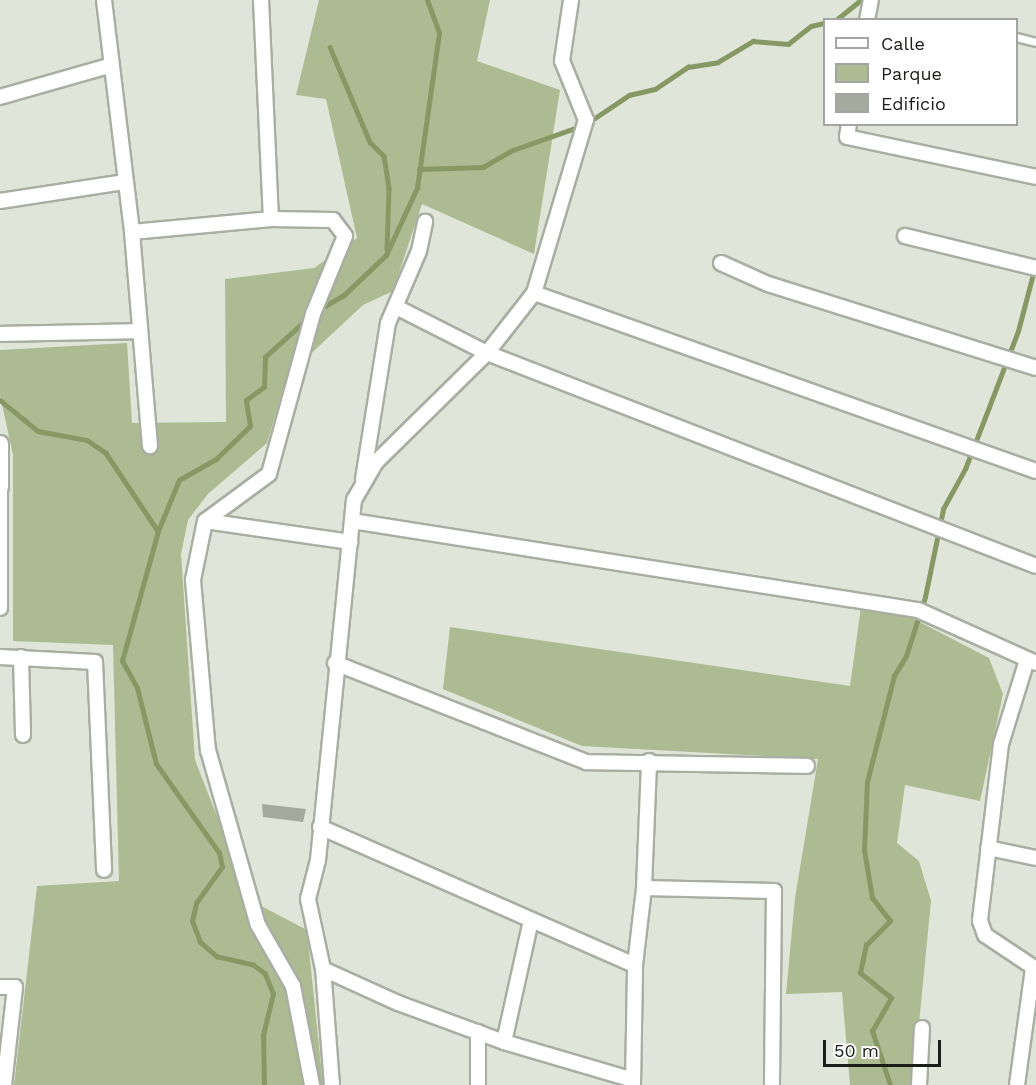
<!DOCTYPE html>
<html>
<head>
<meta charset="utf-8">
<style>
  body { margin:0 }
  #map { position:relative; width:1036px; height:1085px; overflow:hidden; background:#e0e5d9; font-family:"Work Sans",sans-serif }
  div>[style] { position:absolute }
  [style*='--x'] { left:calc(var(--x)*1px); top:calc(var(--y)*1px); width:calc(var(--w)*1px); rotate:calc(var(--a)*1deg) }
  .green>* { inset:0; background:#acbb92 }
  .stream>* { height:4.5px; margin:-2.25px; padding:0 2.25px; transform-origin:2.25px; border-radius:2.25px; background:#869965 }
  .building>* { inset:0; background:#a5aa9e }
  .roads { filter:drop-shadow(2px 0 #a9aea2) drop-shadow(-2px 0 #a9aea2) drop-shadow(0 2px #a9aea2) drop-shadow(0 -2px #a9aea2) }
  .service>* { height:7px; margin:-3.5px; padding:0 3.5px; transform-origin:3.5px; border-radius:3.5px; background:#fff }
  .minor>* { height:14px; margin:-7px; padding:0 7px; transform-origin:7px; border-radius:7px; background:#fff }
  .tertiary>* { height:16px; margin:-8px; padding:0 8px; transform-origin:8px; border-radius:8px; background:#fff }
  span { translate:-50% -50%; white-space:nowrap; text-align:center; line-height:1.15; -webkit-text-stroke:4.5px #fff; paint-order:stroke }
  .legend { position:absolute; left:823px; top:18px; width:195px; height:108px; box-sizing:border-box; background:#fff; border:2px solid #a4a5a3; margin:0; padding:8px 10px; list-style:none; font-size:18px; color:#1b1d19 }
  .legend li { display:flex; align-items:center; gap:12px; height:30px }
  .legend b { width:30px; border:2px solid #a4a5a3 }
  .scale { position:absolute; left:823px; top:1040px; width:118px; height:27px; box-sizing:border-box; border:3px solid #1b1d19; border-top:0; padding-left:8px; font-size:18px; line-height:21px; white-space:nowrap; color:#1b1d19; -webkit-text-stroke:4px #fff; paint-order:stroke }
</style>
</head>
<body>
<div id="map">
  <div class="green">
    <div style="clip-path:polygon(319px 0,490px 0,477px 61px,560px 90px,534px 254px,422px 204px,393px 291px,363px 305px,287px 376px,267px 443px,208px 494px,188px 520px,181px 554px,195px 760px,231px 852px,244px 897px,307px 930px,323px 1085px,14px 1085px,37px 886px,119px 881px,113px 645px,13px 641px,13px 455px,0 395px,0 350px,127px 343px,132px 423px,226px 422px,225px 279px,314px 268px,357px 238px,326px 99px,296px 95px)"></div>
    <div style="clip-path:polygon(861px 607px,912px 618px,989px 658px,1003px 694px,980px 801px,905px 785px,897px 843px,919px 861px,931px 901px,913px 1085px,850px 1085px,842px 992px,786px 994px,795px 898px,818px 759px,582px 746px,443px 689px,450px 627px,850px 686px)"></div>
  </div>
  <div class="stream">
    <div style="--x:836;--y:20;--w:32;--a:-39"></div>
    <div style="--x:330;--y:47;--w:103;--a:67.2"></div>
    <div style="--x:370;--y:142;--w:20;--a:45"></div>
    <div style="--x:384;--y:156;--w:33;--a:81"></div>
    <div style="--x:389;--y:189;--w:60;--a:91.9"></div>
    <div style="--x:589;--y:122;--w:48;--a:-34"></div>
    <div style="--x:629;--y:95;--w:27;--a:-13"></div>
    <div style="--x:655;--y:89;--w:40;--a:-34"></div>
    <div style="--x:688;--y:67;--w:30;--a:-9"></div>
    <div style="--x:718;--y:62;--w:41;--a:-31"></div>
    <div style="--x:753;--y:41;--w:35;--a:5"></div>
    <div style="--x:788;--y:44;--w:29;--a:-38"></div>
    <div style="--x:811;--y:26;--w:13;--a:-13"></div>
    <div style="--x:419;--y:169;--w:64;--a:-1.8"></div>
    <div style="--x:483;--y:167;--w:34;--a:-30"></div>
    <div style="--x:513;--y:150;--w:72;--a:-19.4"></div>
    <div style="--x:318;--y:310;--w:30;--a:-30"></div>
    <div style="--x:344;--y:295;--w:58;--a:-43.6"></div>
    <div style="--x:386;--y:255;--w:74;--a:-65.2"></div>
    <div style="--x:417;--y:188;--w:157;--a:-81.9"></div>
    <div style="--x:439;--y:33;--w:35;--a:-110"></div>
    <div style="--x:0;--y:400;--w:49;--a:39.2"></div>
    <div style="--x:38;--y:431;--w:50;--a:10.4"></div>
    <div style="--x:87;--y:440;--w:23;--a:34"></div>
    <div style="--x:106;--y:453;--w:94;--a:56.3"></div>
    <div style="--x:264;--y:1085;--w:50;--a:-91.1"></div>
    <div style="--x:263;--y:1035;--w:42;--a:-76.3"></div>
    <div style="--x:273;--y:994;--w:22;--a:-112"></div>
    <div style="--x:265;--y:974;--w:15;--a:-143"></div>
    <div style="--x:253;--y:965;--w:37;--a:-167"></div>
    <div style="--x:217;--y:957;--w:23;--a:-139"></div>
    <div style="--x:200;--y:942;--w:22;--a:-111"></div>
    <div style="--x:192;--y:921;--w:18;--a:-77"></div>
    <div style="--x:196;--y:903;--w:44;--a:-54.2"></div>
    <div style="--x:222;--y:867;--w:14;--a:-102"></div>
    <div style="--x:219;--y:853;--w:109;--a:-125.3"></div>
    <div style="--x:156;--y:764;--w:78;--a:-104"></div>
    <div style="--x:137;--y:688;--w:31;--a:-119"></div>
    <div style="--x:122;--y:661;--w:135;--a:-74.5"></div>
    <div style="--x:158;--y:531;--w:55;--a:-67.6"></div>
    <div style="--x:179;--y:480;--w:43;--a:-29.6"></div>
    <div style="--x:216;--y:459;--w:47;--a:-44.1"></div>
    <div style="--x:250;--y:426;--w:26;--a:-99"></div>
    <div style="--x:246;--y:400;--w:22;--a:-36"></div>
    <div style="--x:264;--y:387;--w:30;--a:-88"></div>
    <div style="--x:265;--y:357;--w:57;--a:-42.1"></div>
    <div style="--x:890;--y:1085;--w:57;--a:-108.4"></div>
    <div style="--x:872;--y:1031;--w:38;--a:-60"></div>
    <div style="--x:891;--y:998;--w:40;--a:-141"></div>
    <div style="--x:860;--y:973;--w:29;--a:-78"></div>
    <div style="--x:866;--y:945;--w:34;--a:-45"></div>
    <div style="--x:890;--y:921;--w:29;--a:-128"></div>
    <div style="--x:872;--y:898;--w:49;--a:-99.5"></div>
    <div style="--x:864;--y:850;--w:68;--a:-87.5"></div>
    <div style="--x:867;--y:782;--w:109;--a:-75.7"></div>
    <div style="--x:894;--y:676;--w:23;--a:-59"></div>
    <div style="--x:906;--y:656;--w:62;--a:-72.1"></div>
    <div style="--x:925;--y:597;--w:90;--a:-78.4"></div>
    <div style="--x:943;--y:509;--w:46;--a:-61.2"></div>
    <div style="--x:965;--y:469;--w:66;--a:-68.8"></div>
    <div style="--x:989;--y:407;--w:81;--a:-69.1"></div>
    <div style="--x:1018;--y:331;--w:59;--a:-75.3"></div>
  </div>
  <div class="building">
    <div style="clip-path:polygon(262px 804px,306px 809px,303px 822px,263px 817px)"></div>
  </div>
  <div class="roads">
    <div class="service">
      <div style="--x:1016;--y:37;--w:21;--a:14"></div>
    </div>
    <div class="minor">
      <div style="--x:104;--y:0;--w:234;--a:83.1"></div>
      <div style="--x:132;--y:232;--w:215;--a:85.2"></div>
      <div style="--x:261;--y:0;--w:219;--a:87.4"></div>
      <div style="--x:867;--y:20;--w:20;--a:-79"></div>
      <div style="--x:0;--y:97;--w:116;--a:-15.9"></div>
      <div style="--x:849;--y:124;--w:13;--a:99"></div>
      <div style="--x:847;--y:137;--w:193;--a:11.9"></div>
      <div style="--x:0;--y:201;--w:125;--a:-8.7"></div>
      <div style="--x:132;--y:232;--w:140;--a:-5.3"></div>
      <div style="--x:271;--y:219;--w:62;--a:0.9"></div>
      <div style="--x:333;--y:220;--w:20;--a:53"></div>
      <div style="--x:345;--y:236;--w:84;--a:112.3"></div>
      <div style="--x:313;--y:314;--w:166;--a:105.4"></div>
      <div style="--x:269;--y:474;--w:79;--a:143.7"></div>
      <div style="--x:205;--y:521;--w:60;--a:101.5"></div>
      <div style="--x:193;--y:580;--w:171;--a:85"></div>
      <div style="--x:208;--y:750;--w:182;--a:74.1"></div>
      <div style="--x:258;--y:925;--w:70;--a:60.2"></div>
      <div style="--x:293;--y:986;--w:101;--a:79.1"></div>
      <div style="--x:905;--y:236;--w:135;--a:13.7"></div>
      <div style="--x:721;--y:263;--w:51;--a:24.1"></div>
      <div style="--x:768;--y:284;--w:281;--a:17.4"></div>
      <div style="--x:534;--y:293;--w:181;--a:-73.3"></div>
      <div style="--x:586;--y:120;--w:64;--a:-112.1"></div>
      <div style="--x:562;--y:61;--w:62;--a:-81.6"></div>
      <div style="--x:396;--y:307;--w:102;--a:26.8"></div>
      <div style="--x:487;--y:353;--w:589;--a:21.21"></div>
      <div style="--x:0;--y:334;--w:139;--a:-1.2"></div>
      <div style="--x:363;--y:479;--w:158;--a:-80.9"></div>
      <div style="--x:388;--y:323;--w:78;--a:-66.7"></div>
      <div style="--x:419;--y:251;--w:30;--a:-78"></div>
      <div style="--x:0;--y:482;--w:126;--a:90"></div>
      <div style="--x:205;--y:521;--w:147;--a:8.2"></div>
      <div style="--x:352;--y:521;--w:573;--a:8.94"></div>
      <div style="--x:918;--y:610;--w:129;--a:24.2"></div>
      <div style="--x:0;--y:657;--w:95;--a:3"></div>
      <div style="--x:95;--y:662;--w:208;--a:87.5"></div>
      <div style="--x:21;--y:657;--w:78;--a:88.5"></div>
      <div style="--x:1027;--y:660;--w:88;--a:107.2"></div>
      <div style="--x:1001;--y:744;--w:178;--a:96.8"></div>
      <div style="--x:980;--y:921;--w:15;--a:70"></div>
      <div style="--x:985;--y:935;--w:61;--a:33.7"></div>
      <div style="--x:335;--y:663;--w:270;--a:21.5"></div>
      <div style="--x:586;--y:762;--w:221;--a:1"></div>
      <div style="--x:320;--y:827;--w:344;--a:23.7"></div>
      <div style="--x:988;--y:848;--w:49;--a:11.8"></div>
      <div style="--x:644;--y:888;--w:130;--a:1.3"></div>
      <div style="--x:774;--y:891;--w:194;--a:90.6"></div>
      <div style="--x:323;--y:969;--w:82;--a:24.4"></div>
      <div style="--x:398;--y:1003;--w:113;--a:20.2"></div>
      <div style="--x:504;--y:1042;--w:134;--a:16.4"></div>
      <div style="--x:0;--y:987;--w:15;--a:0"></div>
      <div style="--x:15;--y:987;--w:99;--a:96.4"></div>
      <div style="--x:504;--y:1042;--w:125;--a:-77.5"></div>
      <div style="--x:332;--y:1085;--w:116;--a:-94.4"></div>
      <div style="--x:323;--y:969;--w:72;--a:-102.1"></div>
      <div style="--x:308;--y:899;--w:40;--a:-75.6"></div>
      <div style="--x:318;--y:860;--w:362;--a:-84.3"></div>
      <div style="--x:354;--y:500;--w:44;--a:-59.9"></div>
      <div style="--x:376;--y:462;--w:156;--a:-44.5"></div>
      <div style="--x:487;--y:353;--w:76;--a:-51.9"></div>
      <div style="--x:534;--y:293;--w:533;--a:19.52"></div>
      <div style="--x:478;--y:1085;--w:53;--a:-90"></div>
      <div style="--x:633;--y:1085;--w:120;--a:-89"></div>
      <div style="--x:635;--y:965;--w:78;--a:-83.3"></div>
      <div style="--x:644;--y:888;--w:127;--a:-87.7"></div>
      <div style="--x:919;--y:1085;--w:57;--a:-87"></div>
      <div style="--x:1017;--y:1085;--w:118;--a:-82.2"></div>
    </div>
    <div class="tertiary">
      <div style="--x:0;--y:444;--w:43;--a:90"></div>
    </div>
  </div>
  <ul class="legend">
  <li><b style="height:8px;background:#fff"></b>Calle</li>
  <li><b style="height:16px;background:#acbb92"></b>Parque</li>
  <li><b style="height:16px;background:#a5aa9e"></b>Edificio</li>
  </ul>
  <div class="scale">50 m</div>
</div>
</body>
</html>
